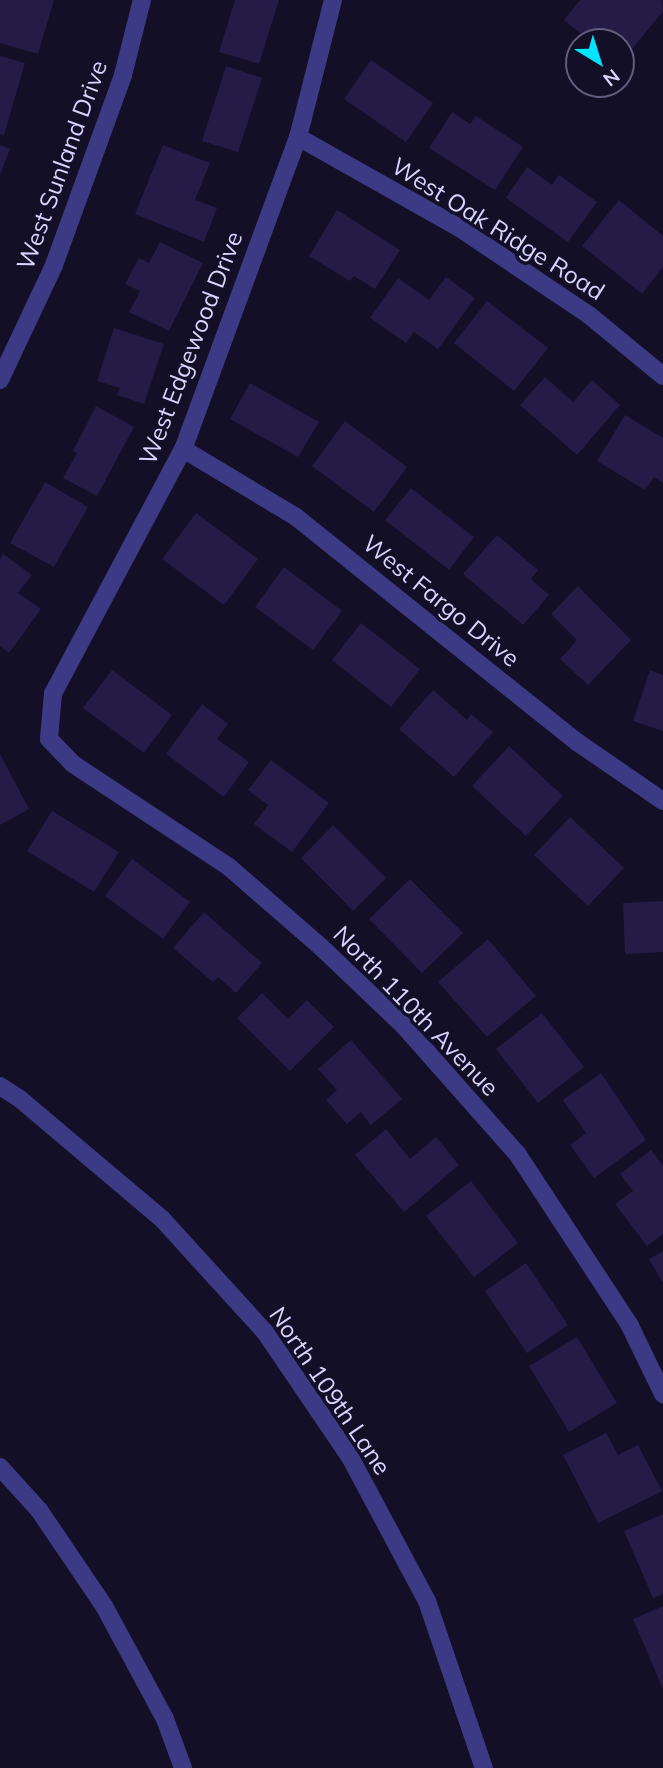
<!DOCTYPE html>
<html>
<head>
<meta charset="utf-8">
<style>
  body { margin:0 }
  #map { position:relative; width:663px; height:1768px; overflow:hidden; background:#130f26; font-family:Mulish,sans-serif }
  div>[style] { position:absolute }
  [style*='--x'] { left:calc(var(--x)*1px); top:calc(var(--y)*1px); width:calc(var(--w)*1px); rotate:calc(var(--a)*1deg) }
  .building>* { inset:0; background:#241b47 }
  .minor>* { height:18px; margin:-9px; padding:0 9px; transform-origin:9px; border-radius:9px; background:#3d3a85 }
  span { translate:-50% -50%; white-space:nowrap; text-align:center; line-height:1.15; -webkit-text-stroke:7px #130f26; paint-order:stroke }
  .street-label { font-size:24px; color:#d9d4ff }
  .north { position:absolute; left:565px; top:28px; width:70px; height:70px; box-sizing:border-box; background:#130f26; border:2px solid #625e7d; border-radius:50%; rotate:142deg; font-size:19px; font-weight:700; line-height:28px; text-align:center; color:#d9d4ff }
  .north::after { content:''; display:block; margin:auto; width:24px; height:32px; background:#00e5ff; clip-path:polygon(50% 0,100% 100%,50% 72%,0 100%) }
</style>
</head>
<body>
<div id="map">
  <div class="building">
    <div style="clip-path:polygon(0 0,54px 0,38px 54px,0 43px)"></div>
    <div style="clip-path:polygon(235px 0,279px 0,259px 64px,219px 52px)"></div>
    <div style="clip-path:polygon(580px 0,662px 0,663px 11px,629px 53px,621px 47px,621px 42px,591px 42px,564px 20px)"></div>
    <div style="clip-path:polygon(0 56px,25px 63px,4px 135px,0 134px)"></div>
    <div style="clip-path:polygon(371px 60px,433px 103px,406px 142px,344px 99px)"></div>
    <div style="clip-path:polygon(226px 66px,262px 78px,238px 152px,202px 141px)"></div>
    <div style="clip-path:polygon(452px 112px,470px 124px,476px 116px,523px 147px,495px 190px,429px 148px)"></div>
    <div style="clip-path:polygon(0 145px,10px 149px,0 175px)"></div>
    <div style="clip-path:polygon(163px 145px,210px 163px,195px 200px,217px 208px,204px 242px,135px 214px)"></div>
    <div style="clip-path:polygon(527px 167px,552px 185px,559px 175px,597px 202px,568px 242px,506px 198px)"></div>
    <div style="clip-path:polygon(619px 200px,663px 236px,663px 267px,642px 294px,582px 246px)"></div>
    <div style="clip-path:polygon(337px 210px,400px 250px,375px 289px,354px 276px,350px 281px,309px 256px)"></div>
    <div style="clip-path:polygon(160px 242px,203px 263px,169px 331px,129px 312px,140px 291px,125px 284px,139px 258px,149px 263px)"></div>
    <div style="clip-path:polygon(446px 277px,475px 298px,438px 349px,414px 332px,406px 343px,370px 318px,398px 278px,429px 300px)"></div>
    <div style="clip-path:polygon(487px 301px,548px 348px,514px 391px,454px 343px)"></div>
    <div style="clip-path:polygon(114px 328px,164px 344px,144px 404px,117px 395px,120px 388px,97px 381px)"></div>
    <div style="clip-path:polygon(545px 377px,573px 402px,592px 380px,620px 405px,577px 455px,520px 405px)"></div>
    <div style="clip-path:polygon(250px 383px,319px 422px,298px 457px,230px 419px)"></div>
    <div style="clip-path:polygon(96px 406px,134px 427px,97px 496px,63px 478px,77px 453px,73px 451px)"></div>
    <div style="clip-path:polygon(625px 415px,663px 438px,663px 483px,654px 477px,645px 490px,597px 461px)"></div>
    <div style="clip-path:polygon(345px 421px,407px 467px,374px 512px,312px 466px)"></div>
    <div style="clip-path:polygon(45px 482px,88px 507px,54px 567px,10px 543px)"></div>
    <div style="clip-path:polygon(411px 488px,474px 537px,449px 570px,385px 520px)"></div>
    <div style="clip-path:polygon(196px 513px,258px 559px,224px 605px,162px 559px)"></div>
    <div style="clip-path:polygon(497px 535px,538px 570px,531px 579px,549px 595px,523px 625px,463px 574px)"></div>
    <div style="clip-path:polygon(3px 554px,32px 575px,18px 593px,41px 609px,9px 653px,0 646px,0 559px)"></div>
    <div style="clip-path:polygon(284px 567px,342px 611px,313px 650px,255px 607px)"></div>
    <div style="clip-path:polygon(578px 586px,631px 640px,588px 685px,560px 659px,577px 640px,551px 614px)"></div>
    <div style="clip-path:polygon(361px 623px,420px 669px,391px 707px,332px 660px)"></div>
    <div style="clip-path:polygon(112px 670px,172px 715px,144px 753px,83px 708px)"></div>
    <div style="clip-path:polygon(650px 670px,663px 675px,663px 731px,633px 721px)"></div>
    <div style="clip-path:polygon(433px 690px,467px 720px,471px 714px,493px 732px,454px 777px,399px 729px)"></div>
    <div style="clip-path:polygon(202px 704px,228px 724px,217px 739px,249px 762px,224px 797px,166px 754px)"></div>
    <div style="clip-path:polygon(509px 746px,563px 796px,526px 836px,472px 786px)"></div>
    <div style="clip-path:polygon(0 754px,29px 809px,0 825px)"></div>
    <div style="clip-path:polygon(271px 760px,329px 803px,292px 852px,254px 824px,268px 805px,248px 790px)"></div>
    <div style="clip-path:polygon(52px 811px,119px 852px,94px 892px,27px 851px)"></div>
    <div style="clip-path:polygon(570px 817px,624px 868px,588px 906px,534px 855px)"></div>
    <div style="clip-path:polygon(333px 825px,386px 878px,353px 911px,301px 858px)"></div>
    <div style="clip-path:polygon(132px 859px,190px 902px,163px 939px,105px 896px)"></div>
    <div style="clip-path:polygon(410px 879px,463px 933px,422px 973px,369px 919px)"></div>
    <div style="clip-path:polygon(663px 901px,663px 952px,625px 954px,623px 903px)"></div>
    <div style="clip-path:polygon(204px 912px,262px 963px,236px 993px,218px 977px,213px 982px,173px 948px)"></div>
    <div style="clip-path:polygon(488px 939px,536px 996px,487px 1037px,438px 982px)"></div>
    <div style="clip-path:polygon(262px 993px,288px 1019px,307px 1000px,334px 1027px,290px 1071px,237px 1018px)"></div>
    <div style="clip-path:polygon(542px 1013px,584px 1067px,538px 1103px,496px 1049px)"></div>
    <div style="clip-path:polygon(351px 1040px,402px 1099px,371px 1125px,361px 1112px,347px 1124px,326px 1100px,337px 1090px,318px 1069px)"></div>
    <div style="clip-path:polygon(601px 1073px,646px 1140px,594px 1178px,570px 1145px,586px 1133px,563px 1100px)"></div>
    <div style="clip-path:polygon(386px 1129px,410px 1159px,436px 1137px,459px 1165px,404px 1212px,355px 1155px)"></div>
    <div style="clip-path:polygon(651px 1150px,663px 1166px,663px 1234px,647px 1246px,615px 1204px,633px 1191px,620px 1174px)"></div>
    <div style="clip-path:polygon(471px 1181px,518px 1243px,474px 1277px,426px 1216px)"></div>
    <div style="clip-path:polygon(663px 1251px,663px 1283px,649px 1259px)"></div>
    <div style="clip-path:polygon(526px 1263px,568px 1325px,527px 1353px,485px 1291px)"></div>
    <div style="clip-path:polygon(577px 1337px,617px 1403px,569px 1432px,529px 1366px)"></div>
    <div style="clip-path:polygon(606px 1433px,618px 1455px,638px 1445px,662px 1491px,598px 1523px,563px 1455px)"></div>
    <div style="clip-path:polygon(663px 1514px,663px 1594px,653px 1598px,624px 1531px)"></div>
    <div style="clip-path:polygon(663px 1606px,663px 1689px,633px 1619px)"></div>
  </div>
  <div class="minor">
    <div style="--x:333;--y:0;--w:141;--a:104.3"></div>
    <div style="--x:298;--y:137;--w:333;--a:110.2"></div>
    <div style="--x:183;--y:449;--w:276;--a:118"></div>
    <div style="--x:53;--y:693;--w:46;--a:95"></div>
    <div style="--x:49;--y:739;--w:35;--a:46"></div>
    <div style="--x:73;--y:764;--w:187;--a:33.4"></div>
    <div style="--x:229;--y:867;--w:122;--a:41"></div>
    <div style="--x:321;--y:947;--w:115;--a:43.6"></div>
    <div style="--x:404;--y:1026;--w:172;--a:48.5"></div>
    <div style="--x:518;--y:1155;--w:202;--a:56.7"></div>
    <div style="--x:629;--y:1324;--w:78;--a:64.1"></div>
    <div style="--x:298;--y:137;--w:184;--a:29.4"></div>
    <div style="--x:458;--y:227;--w:158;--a:33.9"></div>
    <div style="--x:589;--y:315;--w:96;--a:39.5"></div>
    <div style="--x:0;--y:380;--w:127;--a:-64.8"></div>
    <div style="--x:54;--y:265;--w:202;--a:-70"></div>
    <div style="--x:123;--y:75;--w:77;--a:-75.8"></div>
    <div style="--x:183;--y:449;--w:132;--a:31"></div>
    <div style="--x:296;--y:517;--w:360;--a:38.7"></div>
    <div style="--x:577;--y:742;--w:104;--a:34.5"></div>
    <div style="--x:0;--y:1086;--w:24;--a:33"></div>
    <div style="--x:20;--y:1099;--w:187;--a:40.2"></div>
    <div style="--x:163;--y:1220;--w:151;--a:47.7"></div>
    <div style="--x:265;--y:1332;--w:151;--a:55.8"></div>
    <div style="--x:350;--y:1457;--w:163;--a:61.9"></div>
    <div style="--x:427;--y:1601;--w:176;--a:71.2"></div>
    <div style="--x:0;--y:1467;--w:58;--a:47.8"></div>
    <div style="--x:39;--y:1510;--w:116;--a:55.9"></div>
    <div style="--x:104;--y:1606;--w:128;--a:61.6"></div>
    <div style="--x:165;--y:1719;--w:52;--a:69.8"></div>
  </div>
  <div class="street-label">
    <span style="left:62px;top:165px;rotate:-70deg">West Sunland Drive</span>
    <span style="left:498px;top:229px;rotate:32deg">West Oak Ridge Road</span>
    <span style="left:191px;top:348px;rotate:-69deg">West Edgewood Drive</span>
    <span style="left:441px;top:601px;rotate:39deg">West Fargo Drive</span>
    <span style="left:416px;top:1011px;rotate:46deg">North 110th Avenue</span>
    <span style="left:330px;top:1391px;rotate:56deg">North 109th Lane</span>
  </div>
  <div class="north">N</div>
</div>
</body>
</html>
